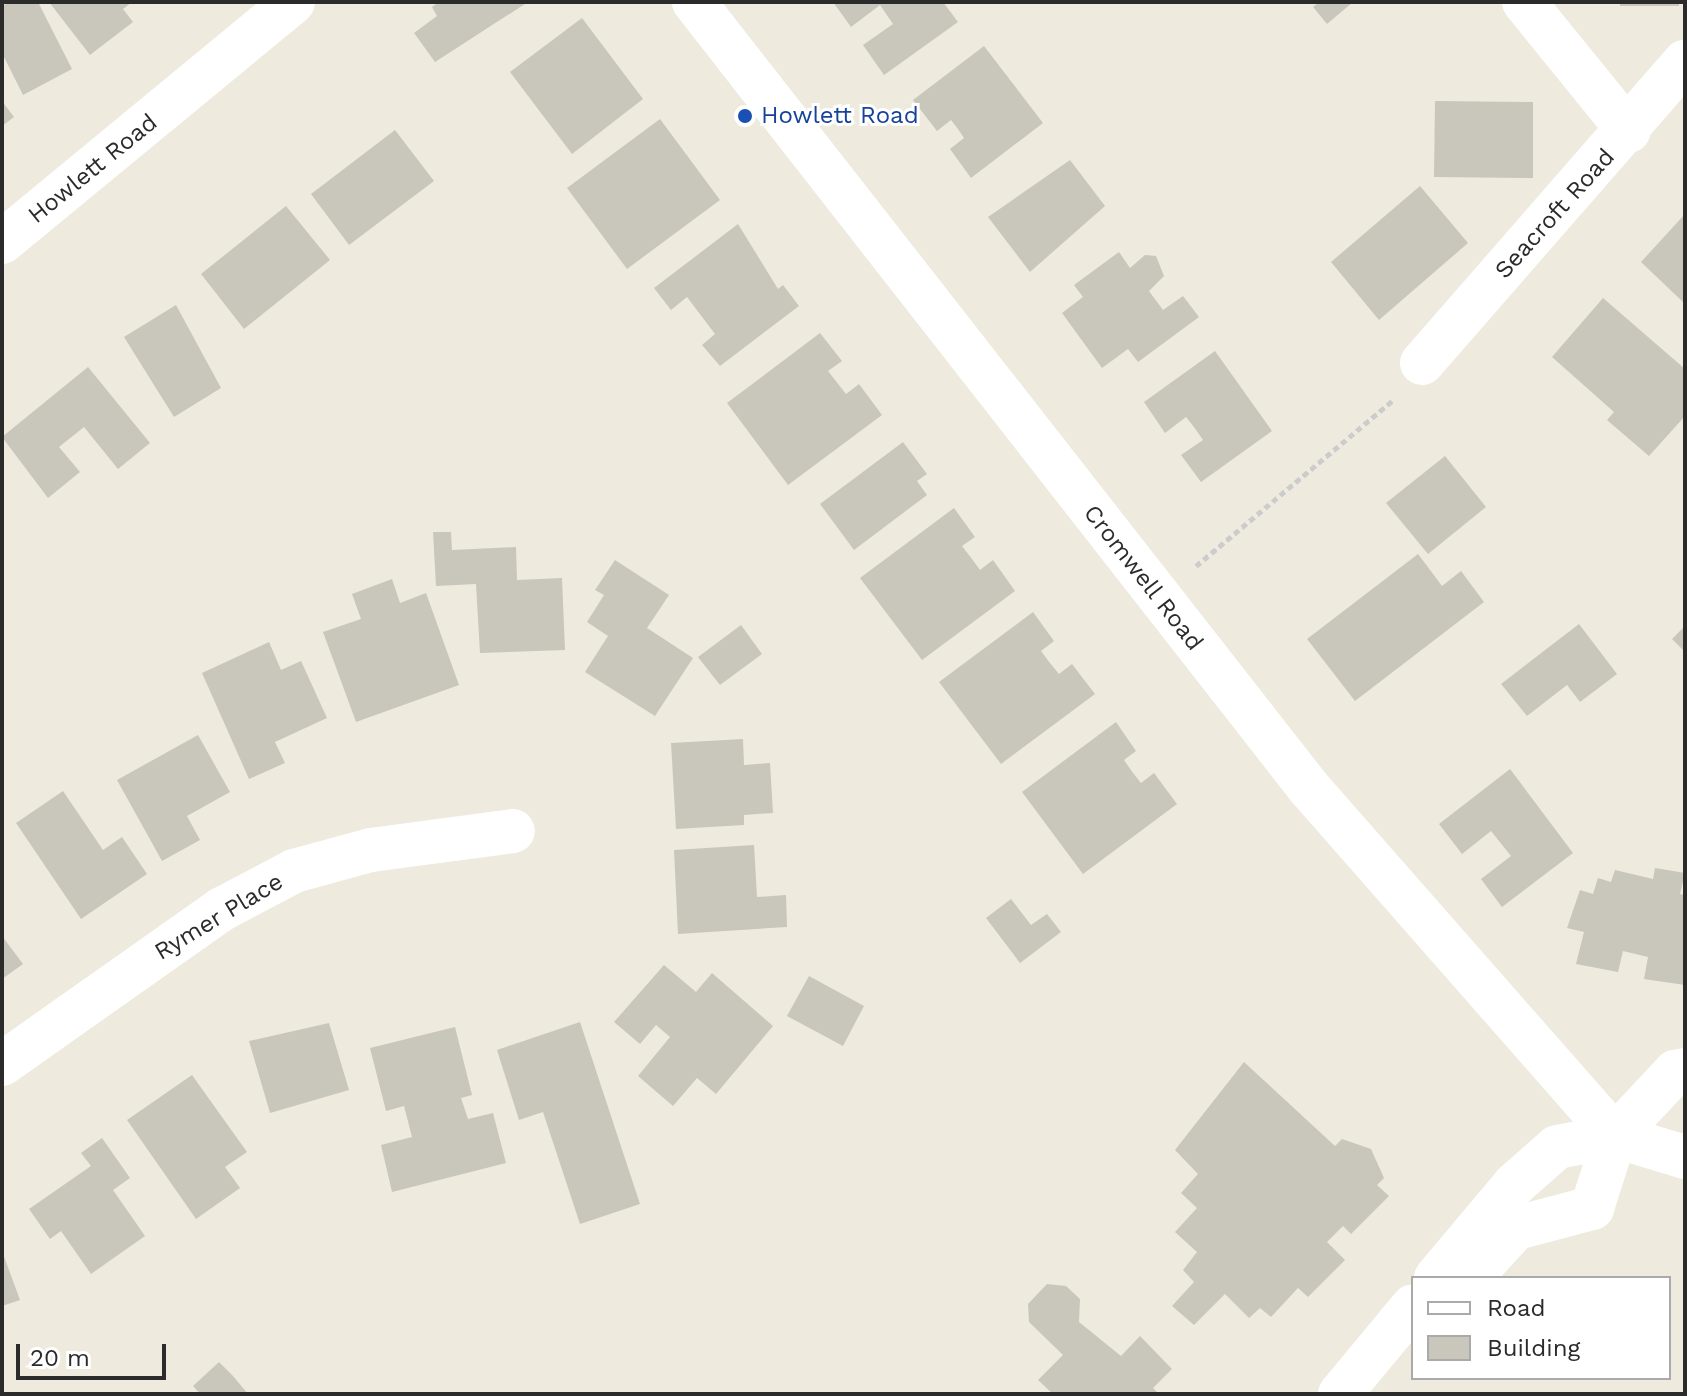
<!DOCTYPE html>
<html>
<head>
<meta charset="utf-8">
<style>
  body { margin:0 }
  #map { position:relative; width:1687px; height:1396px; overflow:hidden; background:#eeeadd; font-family:"Work Sans",sans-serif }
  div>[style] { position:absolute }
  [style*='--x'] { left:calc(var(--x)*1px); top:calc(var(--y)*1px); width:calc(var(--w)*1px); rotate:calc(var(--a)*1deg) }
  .building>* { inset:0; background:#c9c6bc }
  .path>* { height:5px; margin-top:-2.5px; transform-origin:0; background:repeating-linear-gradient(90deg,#ccc 0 6px,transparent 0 10px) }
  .minor>* { height:44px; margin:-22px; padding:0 22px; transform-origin:22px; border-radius:22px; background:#fff }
  .tertiary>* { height:44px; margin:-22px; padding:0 22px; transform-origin:22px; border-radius:22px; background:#fff }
  .dots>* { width:22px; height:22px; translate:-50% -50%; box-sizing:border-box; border:4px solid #fff; border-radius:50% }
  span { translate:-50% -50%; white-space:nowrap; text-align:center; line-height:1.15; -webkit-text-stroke:6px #fff; paint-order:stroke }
  .transit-label { font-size:24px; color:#164399 }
  .left { translate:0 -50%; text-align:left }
  .street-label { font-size:24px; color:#2b2b2b }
  .frame { position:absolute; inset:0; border:4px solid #2b2b2b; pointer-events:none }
  .legend { position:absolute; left:1411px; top:1276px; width:260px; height:104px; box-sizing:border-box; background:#fff; border:2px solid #aaa; margin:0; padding:10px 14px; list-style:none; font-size:24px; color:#2b2b2b }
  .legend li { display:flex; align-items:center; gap:16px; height:40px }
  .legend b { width:40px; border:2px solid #aaa }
  .scale { position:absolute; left:16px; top:1344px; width:150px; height:36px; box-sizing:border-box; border:4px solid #2b2b2b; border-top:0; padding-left:10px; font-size:24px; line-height:28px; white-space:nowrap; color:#2b2b2b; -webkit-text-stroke:6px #fff; paint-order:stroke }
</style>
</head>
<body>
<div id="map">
  <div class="building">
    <div style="clip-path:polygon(10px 2px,38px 2px,72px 69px,23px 95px,2px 53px,2px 6px)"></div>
    <div style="clip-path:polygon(49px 2px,132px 2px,123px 9px,133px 22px,90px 55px)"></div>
    <div style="clip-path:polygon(439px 2px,528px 2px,435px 62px,414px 33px,437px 16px,432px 7px)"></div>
    <div style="clip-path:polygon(833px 2px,943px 2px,958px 22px,884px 75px,863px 45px,893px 24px,880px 5px,851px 27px)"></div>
    <div style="clip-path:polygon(1319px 2px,1353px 2px,1327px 24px,1313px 7px)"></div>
    <div style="clip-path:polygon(1620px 2px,1679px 2px,1679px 6px,1620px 6px)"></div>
    <div style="clip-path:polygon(582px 18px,643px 99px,572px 154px,510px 72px)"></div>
    <div style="clip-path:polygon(984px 46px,1043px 123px,971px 178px,950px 149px,964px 138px,958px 129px,951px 120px,937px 131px,913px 100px)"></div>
    <div style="clip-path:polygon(2px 101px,14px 117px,2px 126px)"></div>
    <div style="clip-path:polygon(1435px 101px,1533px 102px,1533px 178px,1434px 177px)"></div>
    <div style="clip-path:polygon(660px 119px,720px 200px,627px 269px,567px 188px)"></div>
    <div style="clip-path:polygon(395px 130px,434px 181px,349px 245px,311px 194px)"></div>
    <div style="clip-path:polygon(1070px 160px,1105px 206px,1030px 272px,988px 217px)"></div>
    <div style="clip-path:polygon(1420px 186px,1468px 243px,1379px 320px,1331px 262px)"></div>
    <div style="clip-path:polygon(286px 206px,330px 260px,244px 329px,201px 274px)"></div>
    <div style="clip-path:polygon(1685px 214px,1685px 300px,1683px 302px,1641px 262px)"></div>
    <div style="clip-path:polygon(738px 224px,778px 289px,783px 285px,799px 306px,720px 366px,702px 345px,715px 334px,687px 297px,671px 310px,654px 288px)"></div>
    <div style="clip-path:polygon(1119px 252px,1130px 268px,1145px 255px,1156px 256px,1164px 276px,1149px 291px,1163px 310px,1183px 296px,1199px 317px,1138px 362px,1128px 349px,1102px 368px,1062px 313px,1083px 297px,1074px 285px)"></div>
    <div style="clip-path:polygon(1603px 298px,1685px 369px,1685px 416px,1649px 456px,1607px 420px,1614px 412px,1552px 357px)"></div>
    <div style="clip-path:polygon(176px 305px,221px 388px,174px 417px,124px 337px)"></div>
    <div style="clip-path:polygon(820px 333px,842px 361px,828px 371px,846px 394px,859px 384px,882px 415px,788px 485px,727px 403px)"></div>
    <div style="clip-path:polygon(1215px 351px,1272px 431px,1201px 482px,1181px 455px,1203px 440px,1194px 427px,1186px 417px,1165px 433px,1144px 402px)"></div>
    <div style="clip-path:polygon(88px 367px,150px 443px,118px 469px,84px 427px,59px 447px,80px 472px,48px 498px,2px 437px)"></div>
    <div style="clip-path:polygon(903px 442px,927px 474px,917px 481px,927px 495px,854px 550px,820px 504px)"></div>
    <div style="clip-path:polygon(1445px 456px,1486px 507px,1428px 554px,1386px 503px)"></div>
    <div style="clip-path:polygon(954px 508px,975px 537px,962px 546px,972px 559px,980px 570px,993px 560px,1015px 591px,922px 660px,860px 578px)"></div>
    <div style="clip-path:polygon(433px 532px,451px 532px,452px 550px,516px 547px,517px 580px,562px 578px,565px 650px,480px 653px,476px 584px,436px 586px)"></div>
    <div style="clip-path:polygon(1418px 554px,1442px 586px,1461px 571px,1484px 602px,1355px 701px,1307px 639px)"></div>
    <div style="clip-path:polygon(615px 560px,669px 595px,647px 628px,693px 658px,655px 716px,585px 672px,608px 636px,587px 622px,604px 595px,595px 590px)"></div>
    <div style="clip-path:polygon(392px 579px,400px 603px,426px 593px,459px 685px,356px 722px,323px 632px,361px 619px,352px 594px)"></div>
    <div style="clip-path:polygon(1033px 612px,1054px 641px,1041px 651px,1050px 663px,1059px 674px,1072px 664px,1095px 694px,1001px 764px,939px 682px)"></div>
    <div style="clip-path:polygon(1579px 624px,1617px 674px,1580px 702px,1567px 685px,1527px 716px,1501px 684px)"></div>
    <div style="clip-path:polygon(741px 625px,762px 654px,720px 685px,698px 657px)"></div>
    <div style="clip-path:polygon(1685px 626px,1685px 652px,1672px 639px)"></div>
    <div style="clip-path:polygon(269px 642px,281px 670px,301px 661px,327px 718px,275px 742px,285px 763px,249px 779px,202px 673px)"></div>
    <div style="clip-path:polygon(1116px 722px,1136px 751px,1124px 760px,1133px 773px,1141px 783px,1154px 773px,1177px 804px,1083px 874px,1022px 792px)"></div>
    <div style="clip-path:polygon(198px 735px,230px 792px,187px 816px,200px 840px,162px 861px,117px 780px)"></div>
    <div style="clip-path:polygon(743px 739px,744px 765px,770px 763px,773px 813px,744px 815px,744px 825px,676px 829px,671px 743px)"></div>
    <div style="clip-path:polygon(1510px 769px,1573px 853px,1502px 907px,1481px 879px,1511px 856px,1491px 831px,1462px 854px,1439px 824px)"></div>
    <div style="clip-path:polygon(63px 791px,103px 850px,122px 837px,147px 874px,81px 919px,16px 823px)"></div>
    <div style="clip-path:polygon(754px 845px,757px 897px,786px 895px,787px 927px,678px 934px,674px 850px)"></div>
    <div style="clip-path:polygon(1655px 868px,1685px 873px,1680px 894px,1685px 895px,1685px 985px,1644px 979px,1648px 957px,1623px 951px,1618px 972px,1576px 964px,1584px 932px,1567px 928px,1580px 890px,1593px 894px,1598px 878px,1611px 882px,1615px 870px,1653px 879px)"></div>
    <div style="clip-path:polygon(1011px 899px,1031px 925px,1047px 914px,1061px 932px,1020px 963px,986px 918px)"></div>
    <div style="clip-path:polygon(2px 936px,23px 964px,2px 979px)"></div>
    <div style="clip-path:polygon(664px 965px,696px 992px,712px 973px,773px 1026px,716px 1094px,697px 1078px,673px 1106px,638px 1076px,670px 1037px,656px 1025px,640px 1044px,614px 1022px)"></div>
    <div style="clip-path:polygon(809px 976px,864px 1006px,843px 1046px,787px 1016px)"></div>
    <div style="clip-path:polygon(580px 1022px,640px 1204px,580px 1224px,543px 1112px,519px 1120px,497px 1050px)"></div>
    <div style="clip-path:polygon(329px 1023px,349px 1090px,270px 1113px,249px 1041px)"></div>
    <div style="clip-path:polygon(455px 1027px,472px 1095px,461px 1098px,468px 1119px,493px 1113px,506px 1163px,392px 1192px,381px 1145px,412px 1137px,404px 1106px,386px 1111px,370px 1048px)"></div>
    <div style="clip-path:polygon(1244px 1062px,1335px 1146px,1342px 1139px,1371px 1149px,1384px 1178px,1377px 1185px,1389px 1196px,1351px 1234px,1343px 1226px,1327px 1242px,1345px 1260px,1308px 1297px,1298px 1288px,1271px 1317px,1260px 1308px,1249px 1318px,1225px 1294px,1194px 1325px,1172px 1306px,1194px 1282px,1183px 1270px,1197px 1252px,1175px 1232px,1197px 1208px,1181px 1193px,1198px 1174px,1175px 1150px)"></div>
    <div style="clip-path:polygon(192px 1075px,247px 1152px,225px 1167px,240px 1188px,196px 1219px,127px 1120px)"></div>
    <div style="clip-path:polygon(102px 1138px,130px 1178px,113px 1190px,145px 1236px,91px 1274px,61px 1231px,50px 1239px,29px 1209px,91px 1166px,81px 1153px)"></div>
    <div style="clip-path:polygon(2px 1251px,20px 1300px,2px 1306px)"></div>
    <div style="clip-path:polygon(1047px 1284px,1066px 1286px,1080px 1299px,1079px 1322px,1121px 1356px,1140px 1336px,1172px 1369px,1153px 1388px,1159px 1394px,1053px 1394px,1038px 1380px,1063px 1355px,1029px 1322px,1028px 1304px)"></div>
    <div style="clip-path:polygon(219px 1362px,233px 1376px,248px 1394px,200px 1394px,193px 1386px)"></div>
  </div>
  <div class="path">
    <div style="--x:1196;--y:566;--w:258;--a:-40.1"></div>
  </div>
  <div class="minor">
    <div style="--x:694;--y:2;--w:998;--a:51.96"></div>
    <div style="--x:1309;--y:788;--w:463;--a:48.7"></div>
    <div style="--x:1524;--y:2;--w:166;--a:50.9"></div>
    <div style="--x:2;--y:242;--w:377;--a:-39.5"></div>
    <div style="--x:1422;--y:363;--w:400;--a:-48.9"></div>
    <div style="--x:2;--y:1064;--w:269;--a:-35.2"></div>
    <div style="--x:222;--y:909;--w:81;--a:-27.8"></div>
    <div style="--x:294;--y:871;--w:80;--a:-15.3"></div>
    <div style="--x:371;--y:850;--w:143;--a:-7.6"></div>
  </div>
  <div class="tertiary">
    <div style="--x:1436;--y:1278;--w:121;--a:-50"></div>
    <div style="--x:1514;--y:1185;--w:57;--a:-41.5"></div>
    <div style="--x:1557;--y:1147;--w:59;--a:-10.7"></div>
    <div style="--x:1615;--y:1136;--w:73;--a:16.7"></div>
    <div style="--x:1470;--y:1278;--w:68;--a:-47.4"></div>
    <div style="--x:1516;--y:1228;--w:79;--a:-14.7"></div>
    <div style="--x:1592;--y:1208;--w:76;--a:-72.3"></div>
    <div style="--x:1615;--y:1136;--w:88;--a:-46.8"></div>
    <div style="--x:1675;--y:1072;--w:10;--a:-11"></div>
    <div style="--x:1340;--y:1394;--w:114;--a:-50.3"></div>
  </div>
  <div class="dots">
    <div style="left:745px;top:116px;background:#1a4fb4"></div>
  </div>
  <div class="transit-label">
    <span class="left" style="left:761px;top:116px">Howlett Road</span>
  </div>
  <div class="street-label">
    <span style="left:93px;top:169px;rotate:-39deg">Howlett Road</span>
    <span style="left:1555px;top:214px;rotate:-48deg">Seacroft Road</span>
    <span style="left:1143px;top:578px;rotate:52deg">Cromwell Road</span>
    <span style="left:219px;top:917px;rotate:-31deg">Rymer Place</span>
  </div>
  <div class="frame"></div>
  <ul class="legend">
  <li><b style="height:10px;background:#fff"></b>Road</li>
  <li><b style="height:22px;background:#c9c6bc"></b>Building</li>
  </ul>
  <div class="scale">20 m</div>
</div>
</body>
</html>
